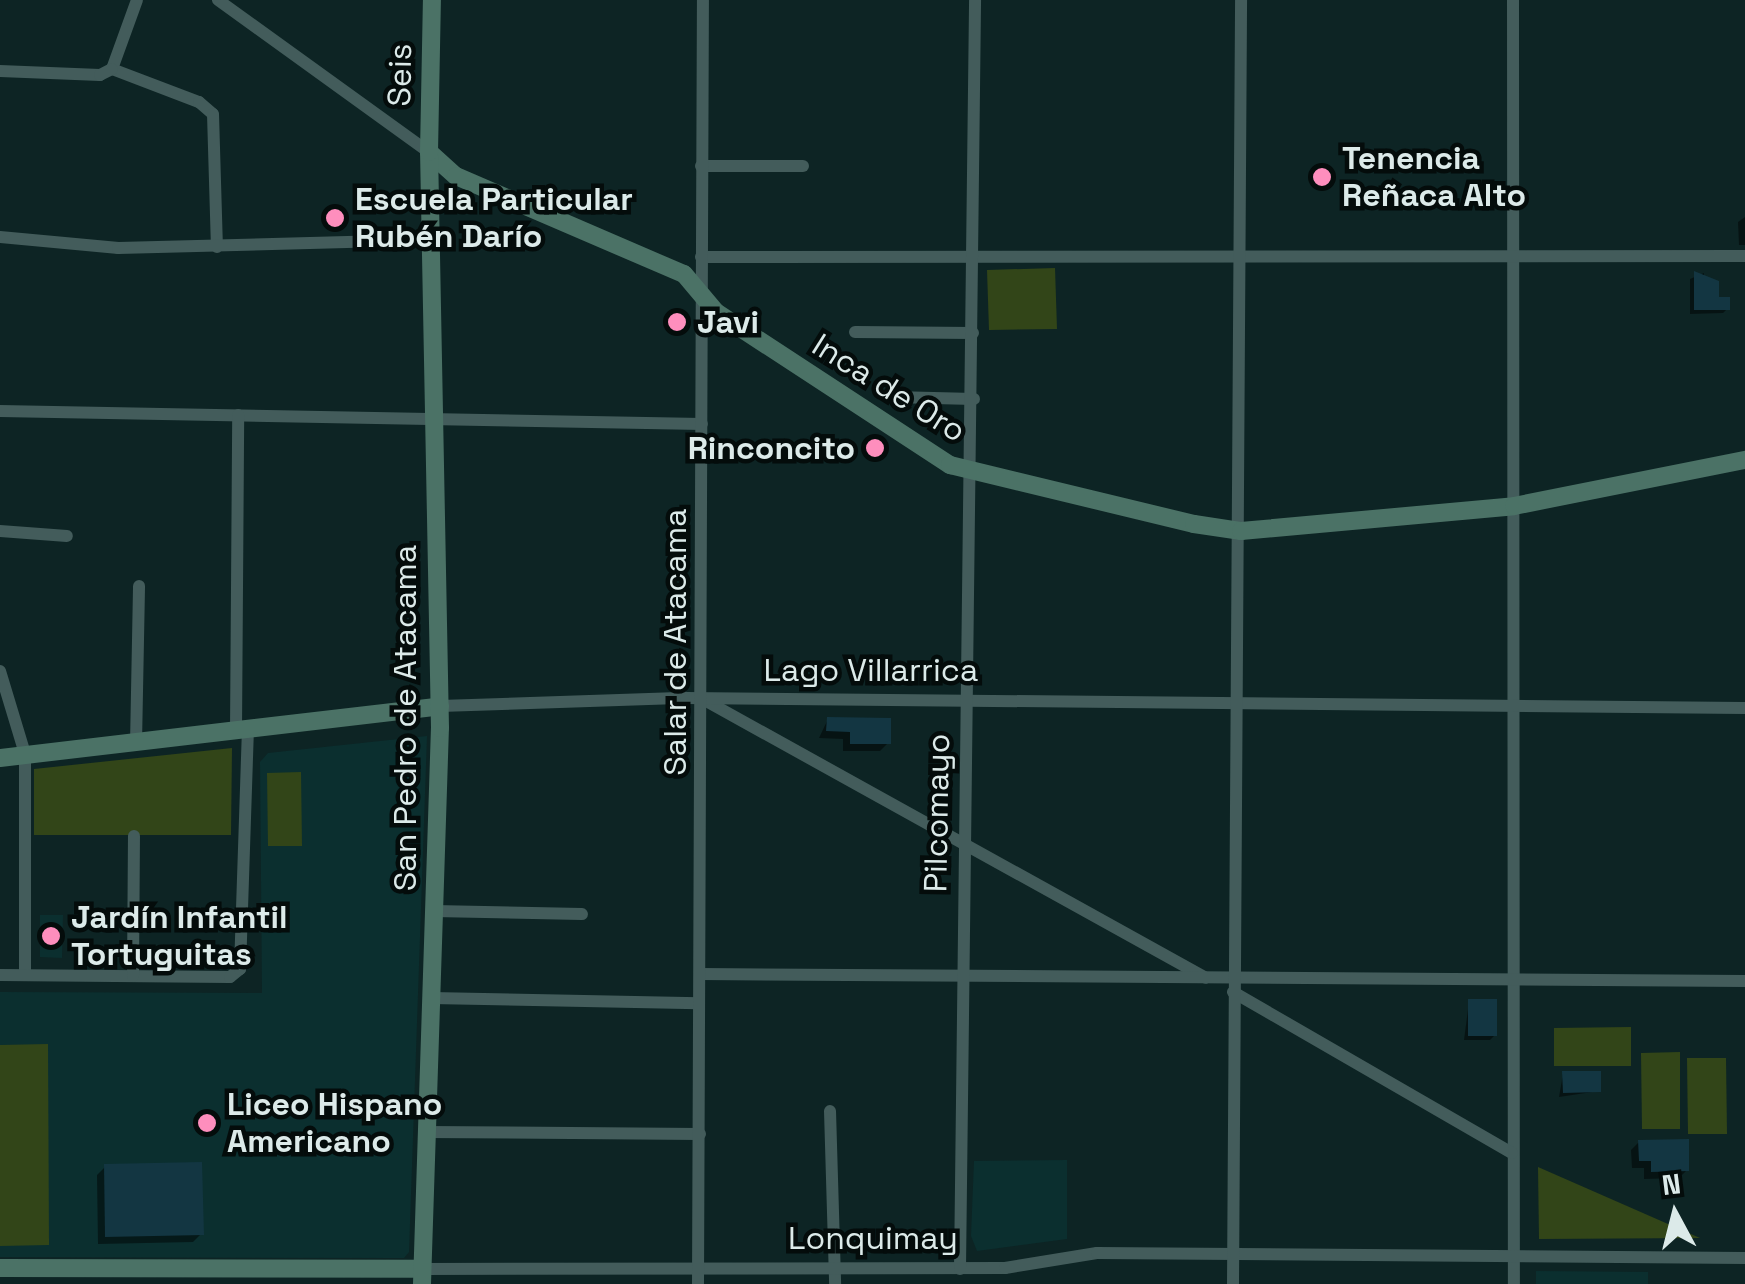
<!DOCTYPE html>
<html>
<head>
<meta charset="utf-8">
<style>
  body { margin:0 }
  #map { position:relative; width:1745px; height:1284px; overflow:hidden; background:#0d2424; font-family:"Space Grotesk",sans-serif }
  div>[style] { position:absolute }
  [style*='--x'] { left:calc(var(--x)*1px); top:calc(var(--y)*1px); width:calc(var(--w)*1px); rotate:calc(var(--a)*1deg) }
  .built>* { inset:0; background:#0b2f2f }
  .green>* { inset:0; background:#324518 }
  .shadow>* { inset:0; background:#0007 }
  .building>* { inset:0; background:#133642 }
  .street>* { height:12px; margin:-6px; padding:0 6px; transform-origin:6px; border-radius:6px; background:#435c5b }
  .secondary>* { height:18px; margin:-9px; padding:0 9px; transform-origin:9px; border-radius:9px; background:#4b7266 }
  .dots>* { width:28px; height:28px; translate:-50% -50%; box-sizing:border-box; border:5px solid #040c0b; border-radius:50% }
  span { translate:-50% -50%; white-space:nowrap; text-align:center; line-height:1.15; -webkit-text-stroke:9px #040c0b; paint-order:stroke }
  .street-label { font-size:32px; color:#dceae9 }
  .poi-label { font-size:32px; color:#dceae9; font-weight:700 }
  .left { translate:0 -50%; text-align:left }
  .right { translate:-100% -50%; text-align:right }
  .north { position:absolute; left:1625px; top:1164px; width:100px; height:100px; -webkit-text-stroke:8px #040c0b; paint-order:stroke; rotate:353deg; font-size:28px; font-weight:700; line-height:40px; text-align:center; color:#dceae9 }
  .north::after { content:''; display:block; margin:auto; width:35px; height:45px; background:#dceae9; clip-path:polygon(50% 0,100% 100%,50% 72%,0 100%) }
</style>
</head>
<body>
<div id="map">
  <div class="built">
    <div style="clip-path:polygon(427px 736px,409px 1252px,404px 1258px,0 1257px,0 992px,262px 993px,260px 762px,268px 753px)"></div>
    <div style="clip-path:polygon(40px 915px,63px 915px,62px 958px,40px 957px)"></div>
    <div style="clip-path:polygon(1067px 1160px,1067px 1239px,977px 1251px,971px 1236px,974px 1161px)"></div>
    <div style="clip-path:polygon(1536px 1271px,1648px 1272px,1648px 1284px,1536px 1284px)"></div>
  </div>
  <div class="green">
    <div style="clip-path:polygon(1055px 268px,1057px 329px,989px 330px,987px 270px)"></div>
    <div style="clip-path:polygon(232px 748px,231px 835px,34px 835px,34px 769px)"></div>
    <div style="clip-path:polygon(301px 772px,302px 846px,268px 846px,267px 773px)"></div>
    <div style="clip-path:polygon(1631px 1027px,1631px 1066px,1554px 1066px,1554px 1028px)"></div>
    <div style="clip-path:polygon(48px 1044px,49px 1245px,0 1246px,0 1045px)"></div>
    <div style="clip-path:polygon(1680px 1052px,1680px 1129px,1642px 1129px,1641px 1053px)"></div>
    <div style="clip-path:polygon(1687px 1058px,1726px 1058px,1727px 1134px,1688px 1134px)"></div>
    <div style="clip-path:polygon(1538px 1167px,1700px 1238px,1539px 1239px)"></div>
  </div>
  <div class="shadow">
    <div style="clip-path:polygon(1745px 217px,1745px 245px,1739px 245px,1738px 222px)"></div>
    <div style="clip-path:polygon(1704px 273px,1704px 284px,1728px 308px,1723px 313px,1690px 314px,1690px 279px)"></div>
    <div style="clip-path:polygon(828px 719px,888px 743px,880px 751px,843px 751px,843px 739px,819px 738px)"></div>
    <div style="clip-path:polygon(1469px 1002px,1495px 1035px,1490px 1040px,1464px 1040px)"></div>
    <div style="clip-path:polygon(1563px 1074px,1599px 1091px,1559px 1097px)"></div>
    <div style="clip-path:polygon(1639px 1142px,1687px 1170px,1679px 1178px,1644px 1179px,1644px 1168px,1632px 1168px,1631px 1150px)"></div>
    <div style="clip-path:polygon(105px 1167px,201px 1234px,193px 1242px,98px 1244px,97px 1175px)"></div>
  </div>
  <div class="building">
    <div style="clip-path:polygon(1694px 271px,1719px 281px,1719px 297px,1730px 297px,1730px 310px,1694px 310px)"></div>
    <div style="clip-path:polygon(827px 717px,891px 718px,891px 744px,850px 744px,850px 732px,826px 731px)"></div>
    <div style="clip-path:polygon(1468px 999px,1497px 999px,1497px 1036px,1468px 1036px)"></div>
    <div style="clip-path:polygon(1562px 1071px,1601px 1071px,1601px 1092px,1563px 1093px)"></div>
    <div style="clip-path:polygon(1689px 1139px,1689px 1171px,1651px 1172px,1651px 1161px,1639px 1161px,1638px 1140px)"></div>
    <div style="clip-path:polygon(202px 1162px,204px 1235px,105px 1237px,104px 1164px)"></div>
  </div>
  <div class="street">
    <div style="--x:218;--y:0;--w:260;--a:35.8"></div>
    <div style="--x:1513;--y:0;--w:1284;--a:89.96"></div>
    <div style="--x:112;--y:69;--w:93;--a:20.8"></div>
    <div style="--x:199;--y:102;--w:18;--a:41"></div>
    <div style="--x:213;--y:114;--w:133;--a:88.3"></div>
    <div style="--x:112;--y:69;--w:73;--a:-70.1"></div>
    <div style="--x:0;--y:71;--w:100;--a:2.3"></div>
    <div style="--x:100;--y:75;--w:13;--a:-27"></div>
    <div style="--x:701;--y:166;--w:102;--a:0"></div>
    <div style="--x:0;--y:237;--w:119;--a:5.3"></div>
    <div style="--x:118;--y:248;--w:313;--a:-1.5"></div>
    <div style="--x:701;--y:257;--w:1044;--a:-0.05"></div>
    <div style="--x:855;--y:332;--w:118;--a:0.5"></div>
    <div style="--x:893;--y:397;--w:81;--a:1.4"></div>
    <div style="--x:0;--y:411;--w:702;--a:1.06"></div>
    <div style="--x:0;--y:531;--w:67;--a:4.3"></div>
    <div style="--x:0;--y:671;--w:87;--a:73.2"></div>
    <div style="--x:25;--y:754;--w:221;--a:90"></div>
    <div style="--x:708;--y:702;--w:569;--a:29"></div>
    <div style="--x:440;--y:706;--w:246;--a:-1.9"></div>
    <div style="--x:686;--y:698;--w:1059;--a:0.54"></div>
    <div style="--x:236;--y:731;--w:316;--a:-89.6"></div>
    <div style="--x:136;--y:744;--w:158;--a:-88.9"></div>
    <div style="--x:434;--y:911;--w:148;--a:1.2"></div>
    <div style="--x:700;--y:974;--w:1045;--a:0.38"></div>
    <div style="--x:0;--y:975;--w:230;--a:0.5"></div>
    <div style="--x:230;--y:977;--w:13;--a:-39"></div>
    <div style="--x:240;--y:969;--w:239;--a:-88.1"></div>
    <div style="--x:133;--y:976;--w:140;--a:-89.6"></div>
    <div style="--x:1233;--y:992;--w:322;--a:30"></div>
    <div style="--x:431;--y:998;--w:268;--a:1.1"></div>
    <div style="--x:830;--y:1111;--w:173;--a:88.3"></div>
    <div style="--x:424;--y:1132;--w:276;--a:0.4"></div>
    <div style="--x:422;--y:1269;--w:583;--a:-0.1"></div>
    <div style="--x:1005;--y:1268;--w:93;--a:-9.3"></div>
    <div style="--x:1097;--y:1253;--w:648;--a:0.44"></div>
    <div style="--x:960;--y:1269;--w:1269;--a:-89.32"></div>
    <div style="--x:698;--y:1284;--w:1284;--a:-89.78"></div>
    <div style="--x:1233;--y:1284;--w:1284;--a:-89.64"></div>
  </div>
  <div class="secondary">
    <div style="--x:429;--y:152;--w:36;--a:42"></div>
    <div style="--x:456;--y:176;--w:248;--a:23.3"></div>
    <div style="--x:684;--y:274;--w:50;--a:49.9"></div>
    <div style="--x:716;--y:312;--w:280;--a:33.2"></div>
    <div style="--x:950;--y:465;--w:251;--a:13.6"></div>
    <div style="--x:1194;--y:524;--w:48;--a:8.5"></div>
    <div style="--x:1241;--y:531;--w:274;--a:-5.2"></div>
    <div style="--x:1514;--y:506;--w:236;--a:-11.3"></div>
    <div style="--x:0;--y:758;--w:443;--a:-6.7"></div>
    <div style="--x:0;--y:1268;--w:422;--a:0.1"></div>
    <div style="--x:422;--y:1284;--w:556;--a:-88.15"></div>
    <div style="--x:440;--y:728;--w:576;--a:-91.09"></div>
    <div style="--x:429;--y:152;--w:152;--a:-88.9"></div>
  </div>
  <div class="dots">
    <div style="left:1322px;top:177px;background:#fe8ebd"></div>
    <div style="left:335px;top:218px;background:#fe8ebd"></div>
    <div style="left:677px;top:322px;background:#fe8ebd"></div>
    <div style="left:875px;top:448px;background:#fe8ebd"></div>
    <div style="left:51px;top:936px;background:#fe8ebd"></div>
    <div style="left:207px;top:1123px;background:#fe8ebd"></div>
  </div>
  <div class="street-label">
    <span style="left:400px;top:75px;rotate:-89deg">Seis</span>
    <span style="left:889px;top:388px;rotate:32deg">Inca de Oro</span>
    <span style="left:675px;top:642px;rotate:-90deg">Salar de Atacama</span>
    <span style="left:871px;top:670px">Lago Villarrica</span>
    <span style="left:405px;top:718px;rotate:-90deg">San Pedro de Atacama</span>
    <span style="left:937px;top:813px;rotate:-89deg">Pilcomayo</span>
    <span style="left:873px;top:1238px">Lonquimay</span>
  </div>
  <div class="poi-label">
    <span class="left" style="left:1342px;top:177px">Tenencia<br>Reñaca Alto</span>
    <span class="left" style="left:355px;top:218px">Escuela Particular<br>Rubén Darío</span>
    <span class="left" style="left:697px;top:322px">Javi</span>
    <span class="right" style="left:855px;top:448px">Rinconcito</span>
    <span class="left" style="left:71px;top:936px">Jardín Infantil<br>Tortuguitas</span>
    <span class="left" style="left:227px;top:1123px">Liceo Hispano<br>Americano</span>
  </div>
  <div class="north">N</div>
</div>
</body>
</html>
